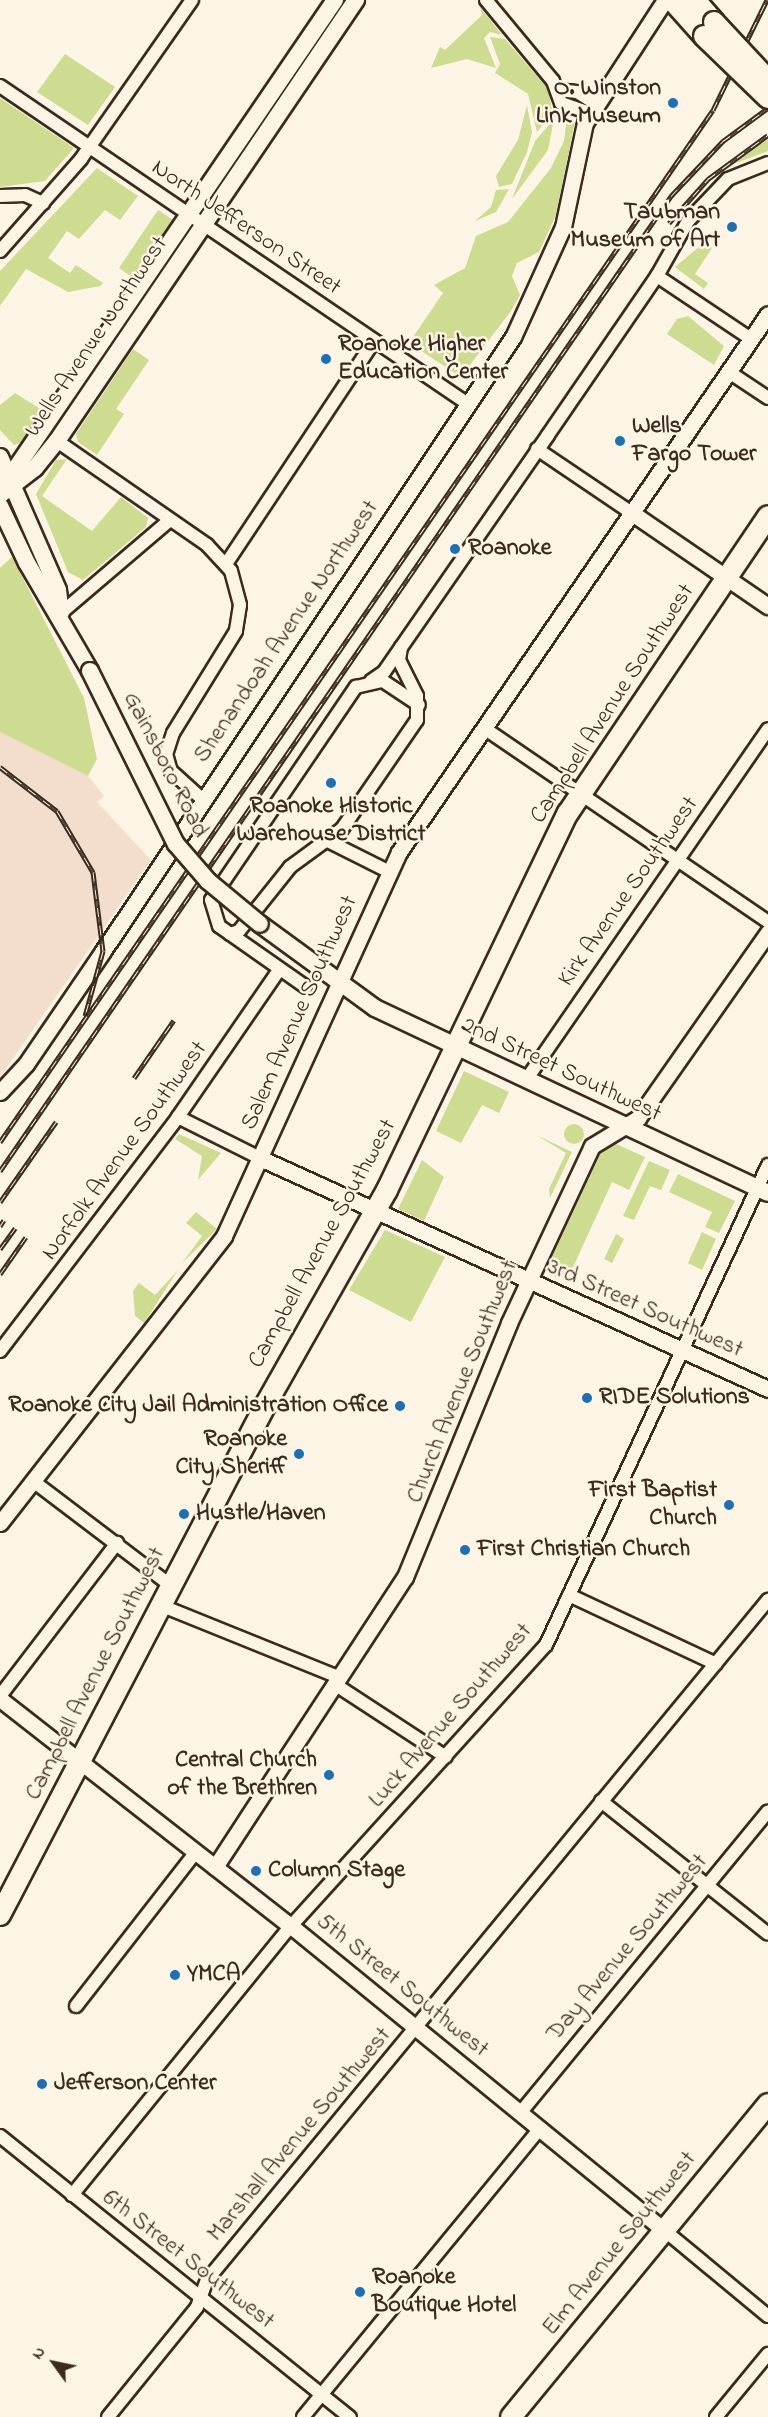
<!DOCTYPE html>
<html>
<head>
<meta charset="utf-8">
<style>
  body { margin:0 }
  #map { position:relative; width:768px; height:2417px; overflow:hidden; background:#fcf5e5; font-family:"Indie Flower",sans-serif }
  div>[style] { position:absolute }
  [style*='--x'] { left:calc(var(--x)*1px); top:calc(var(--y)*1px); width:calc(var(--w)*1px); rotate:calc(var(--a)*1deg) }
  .built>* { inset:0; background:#f3ddcd }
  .green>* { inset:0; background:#cddc90 }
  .round { border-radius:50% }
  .roads { filter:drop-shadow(2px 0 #3b2a1e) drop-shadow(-2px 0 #3b2a1e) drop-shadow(0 2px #3b2a1e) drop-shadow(0 -2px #3b2a1e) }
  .minor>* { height:12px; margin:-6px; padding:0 6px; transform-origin:6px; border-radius:6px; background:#fcf5e5 }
  .tertiary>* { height:15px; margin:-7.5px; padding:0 7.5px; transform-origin:7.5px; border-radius:7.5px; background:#fcf5e5 }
  .secondary>* { height:16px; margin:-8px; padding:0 8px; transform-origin:8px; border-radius:8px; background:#fcf5e5 }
  .primary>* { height:20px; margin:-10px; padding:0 10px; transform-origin:10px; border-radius:10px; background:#fcf5e5 }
  .rail>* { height:5px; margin-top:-2.5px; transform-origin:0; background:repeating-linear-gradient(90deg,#fcf5e5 0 9px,#3b2a1e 0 18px); box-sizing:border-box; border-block:2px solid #3b2a1e }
  .bridges { filter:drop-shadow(2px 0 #3b2a1e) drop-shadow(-2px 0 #3b2a1e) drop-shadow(0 2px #3b2a1e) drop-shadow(0 -2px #3b2a1e) }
  .secondary-bridge>* { height:16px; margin:-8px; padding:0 8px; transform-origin:8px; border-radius:8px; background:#fcf5e5 }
  .primary-bridge>* { height:20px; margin:-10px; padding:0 10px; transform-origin:10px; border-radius:10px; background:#fcf5e5 }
  .dots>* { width:16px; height:16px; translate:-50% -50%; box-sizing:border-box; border:3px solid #fcf5e5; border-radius:50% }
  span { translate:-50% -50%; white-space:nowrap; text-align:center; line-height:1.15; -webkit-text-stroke:5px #fcf5e5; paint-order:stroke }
  .poi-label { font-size:24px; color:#3b2a1e; font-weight:700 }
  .right { translate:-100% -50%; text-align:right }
  .left { translate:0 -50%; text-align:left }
  .street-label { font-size:24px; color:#3b2a1e }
  .north { position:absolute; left:24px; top:2333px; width:60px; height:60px; -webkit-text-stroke:4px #fcf5e5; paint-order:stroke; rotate:303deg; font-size:16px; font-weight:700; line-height:24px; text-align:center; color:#3b2a1e }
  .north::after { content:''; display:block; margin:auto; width:21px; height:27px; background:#3b2a1e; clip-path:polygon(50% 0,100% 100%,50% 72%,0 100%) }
</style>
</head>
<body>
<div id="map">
  <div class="built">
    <div style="clip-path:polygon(0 732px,88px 776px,104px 796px,97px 802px,151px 860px,0 1077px)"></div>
  </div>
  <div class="green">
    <div style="clip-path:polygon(480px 7px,502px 35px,490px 32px,484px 38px,496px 68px,467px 59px,431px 68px,440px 47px,445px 50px,482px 15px)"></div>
    <div style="clip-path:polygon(490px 37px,505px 39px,549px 90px,552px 114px,537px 132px,528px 94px,495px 73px,500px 64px)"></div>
    <div style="clip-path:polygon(65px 54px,115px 87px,88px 125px,37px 92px)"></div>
    <div style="clip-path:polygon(0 98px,74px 148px,45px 181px,0 187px)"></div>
    <div style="clip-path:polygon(527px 105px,532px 132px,527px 152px,512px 184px,499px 187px,496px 176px,518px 140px)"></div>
    <div style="clip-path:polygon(567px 117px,575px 122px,556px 215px,539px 252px,517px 263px,512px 276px,520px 295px,511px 311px,461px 377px,409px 343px,443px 293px,434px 285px,465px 268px,476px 236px,508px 222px,551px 168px,564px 141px)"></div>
    <div style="clip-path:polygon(554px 119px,548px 150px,512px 199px,535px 141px)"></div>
    <div style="clip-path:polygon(768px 140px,768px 151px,728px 166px,751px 149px)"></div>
    <div style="clip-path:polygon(97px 168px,138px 196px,120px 220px,105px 210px,79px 239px,67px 231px,48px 258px,70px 273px,76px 265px,103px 283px,100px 286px,68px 292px,26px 269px,0 306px,0 271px)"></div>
    <div style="clip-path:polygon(509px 189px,496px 212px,475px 221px,491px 207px,496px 190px)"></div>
    <div style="clip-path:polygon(158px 210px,176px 222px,137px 280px,119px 268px)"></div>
    <div style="clip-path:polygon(706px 241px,712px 248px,695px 274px,708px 283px,704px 289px,675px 267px)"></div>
    <div style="clip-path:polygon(688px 316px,724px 346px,714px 365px,667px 334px,677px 319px)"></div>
    <div style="clip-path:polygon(133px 349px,149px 360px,116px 409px,124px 414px,97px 455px,78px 442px,76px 434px)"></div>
    <div style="clip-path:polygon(15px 393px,42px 410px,44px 417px,25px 441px,14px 445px,0 430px,0 405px)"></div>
    <div style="clip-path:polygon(67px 459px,42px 496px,92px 531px,121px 497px,148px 518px,146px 527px,83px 580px,68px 572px,36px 494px,56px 460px)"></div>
    <div style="clip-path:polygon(12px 557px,84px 698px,97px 759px,88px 776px,0 732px,0 568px)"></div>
    <div style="clip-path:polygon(464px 1071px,509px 1092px,499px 1113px,482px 1105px,461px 1143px,436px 1131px)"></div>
    <div class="round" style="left:564px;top:1124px;width:20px;height:20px"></div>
    <div style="clip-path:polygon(179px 1134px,221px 1153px,198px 1180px,202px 1156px,175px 1139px)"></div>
    <div style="clip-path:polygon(536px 1135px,572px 1152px,550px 1198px,549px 1189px,566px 1153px)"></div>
    <div style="clip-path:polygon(616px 1144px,645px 1157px,629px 1190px,612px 1182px,569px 1276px,556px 1278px,548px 1266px,602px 1150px)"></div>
    <div style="clip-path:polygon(422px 1160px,444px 1177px,424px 1221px,398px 1209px)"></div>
    <div style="clip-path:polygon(649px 1161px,670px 1170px,661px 1190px,650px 1186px,634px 1220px,623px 1216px)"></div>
    <div style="clip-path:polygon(678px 1174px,735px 1201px,719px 1233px,705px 1227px,712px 1212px,669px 1192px)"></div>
    <div style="clip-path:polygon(196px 1212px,217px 1229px,182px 1263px,202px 1236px,186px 1223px)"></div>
    <div style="clip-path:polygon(385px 1230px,445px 1257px,411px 1322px,349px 1290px)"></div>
    <div style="clip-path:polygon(702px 1232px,716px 1239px,702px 1270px,688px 1263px)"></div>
    <div style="clip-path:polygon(616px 1234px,624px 1239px,612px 1263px,604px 1259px)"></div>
    <div style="clip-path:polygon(178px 1270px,144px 1323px,135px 1316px,133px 1291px,139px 1283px,155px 1295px)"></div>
  </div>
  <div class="roads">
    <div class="minor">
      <div style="--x:486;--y:0;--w:105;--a:50.4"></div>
      <div style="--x:553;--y:81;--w:23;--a:70"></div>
      <div style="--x:561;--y:103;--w:31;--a:19"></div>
      <div style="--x:0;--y:86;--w:566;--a:34.2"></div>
      <div style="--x:558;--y:90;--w:19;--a:6"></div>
      <div style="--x:577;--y:92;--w:22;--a:32"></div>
      <div style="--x:0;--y:196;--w:25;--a:-2"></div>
      <div style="--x:25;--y:195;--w:20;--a:24"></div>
      <div style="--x:0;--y:251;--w:123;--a:-48.6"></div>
      <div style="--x:81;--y:159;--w:194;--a:-55.1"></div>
      <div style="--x:657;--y:276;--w:113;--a:33.8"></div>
      <div style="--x:729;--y:372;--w:47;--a:33.7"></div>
      <div style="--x:57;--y:441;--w:183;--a:34.7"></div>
      <div style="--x:207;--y:545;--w:35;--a:47"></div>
      <div style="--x:231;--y:571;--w:35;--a:75"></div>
      <div style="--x:240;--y:605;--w:26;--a:99"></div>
      <div style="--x:236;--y:631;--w:120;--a:121.7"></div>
      <div style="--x:173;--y:733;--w:22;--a:108"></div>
      <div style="--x:166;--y:754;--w:18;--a:74"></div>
      <div style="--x:171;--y:771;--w:42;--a:42.1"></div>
      <div style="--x:537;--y:449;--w:115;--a:34"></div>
      <div style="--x:226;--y:564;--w:268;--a:-56.4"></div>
      <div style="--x:61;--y:613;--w:143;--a:-40.5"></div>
      <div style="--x:371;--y:681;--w:16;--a:-35"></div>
      <div style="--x:384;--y:672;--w:288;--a:-55.3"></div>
      <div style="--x:548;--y:435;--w:193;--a:-55.6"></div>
      <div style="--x:657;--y:276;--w:63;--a:-60.6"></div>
      <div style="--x:688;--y:221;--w:58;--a:-46.4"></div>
      <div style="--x:728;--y:179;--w:43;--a:-21.8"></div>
      <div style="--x:484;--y:728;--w:344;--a:34.3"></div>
      <div style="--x:330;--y:842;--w:65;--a:26.6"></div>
      <div style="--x:230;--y:934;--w:9;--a:-18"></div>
      <div style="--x:239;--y:931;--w:82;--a:-51.4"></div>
      <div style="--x:290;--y:867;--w:64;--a:-36.2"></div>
      <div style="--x:342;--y:829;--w:132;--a:-55.5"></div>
      <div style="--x:417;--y:720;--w:24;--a:-90"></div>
      <div style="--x:417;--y:696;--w:40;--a:-116.6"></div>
      <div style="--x:399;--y:660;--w:13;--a:-81"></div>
      <div style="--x:306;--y:987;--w:106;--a:-145"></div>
      <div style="--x:219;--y:926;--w:27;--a:-107"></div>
      <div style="--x:211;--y:900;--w:258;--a:-55.8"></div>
      <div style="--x:356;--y:687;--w:28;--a:-13"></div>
      <div style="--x:383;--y:681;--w:43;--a:33.7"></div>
      <div style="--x:526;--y:1080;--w:426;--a:-55.4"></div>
      <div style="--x:178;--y:1117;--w:92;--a:26.6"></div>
      <div style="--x:0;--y:1351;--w:294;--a:-52.7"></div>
      <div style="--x:178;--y:1117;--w:178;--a:-55.5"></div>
      <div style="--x:33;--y:1481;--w:172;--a:37.2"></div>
      <div style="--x:569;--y:1595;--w:162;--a:25.1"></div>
      <div style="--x:160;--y:1605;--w:195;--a:22"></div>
      <div style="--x:336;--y:1685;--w:131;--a:33.2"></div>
      <div style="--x:0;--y:1696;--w:193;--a:-52.6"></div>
      <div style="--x:601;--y:1801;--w:213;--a:38.5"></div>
      <div style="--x:76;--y:2006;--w:195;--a:-52.1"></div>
      <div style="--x:521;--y:2112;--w:389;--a:-50.6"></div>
      <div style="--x:0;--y:2136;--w:449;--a:38.8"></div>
      <div style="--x:72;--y:2195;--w:347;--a:-50.9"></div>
      <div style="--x:291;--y:1926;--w:379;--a:-47.8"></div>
      <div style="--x:546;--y:1645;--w:529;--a:-65.18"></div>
      <div style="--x:664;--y:2230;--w:135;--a:39.6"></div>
      <div style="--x:108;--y:2417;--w:141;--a:-51"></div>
      <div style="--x:197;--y:2307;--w:29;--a:-70"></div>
      <div style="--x:207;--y:2280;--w:882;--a:-50.48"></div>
      <div style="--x:303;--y:2417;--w:374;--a:-50.6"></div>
      <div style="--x:716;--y:2417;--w:82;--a:-50.5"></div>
    </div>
    <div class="tertiary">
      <div style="--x:632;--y:513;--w:165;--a:34.4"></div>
      <div style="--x:0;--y:1092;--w:38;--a:-47"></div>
      <div style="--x:26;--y:1064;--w:137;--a:-55.7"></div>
      <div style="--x:103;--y:951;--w:738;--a:-56.27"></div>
      <div style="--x:513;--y:337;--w:121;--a:-65.6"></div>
      <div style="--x:563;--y:227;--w:106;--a:-78.1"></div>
      <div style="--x:585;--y:123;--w:147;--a:-57"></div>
      <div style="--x:260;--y:1158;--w:558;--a:24.45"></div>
      <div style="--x:0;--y:1523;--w:364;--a:-52"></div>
      <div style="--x:224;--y:1236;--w:422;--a:-65.5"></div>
      <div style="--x:399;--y:852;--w:652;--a:-55.55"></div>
      <div style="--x:0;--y:1699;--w:369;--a:38"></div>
      <div style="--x:291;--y:1926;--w:481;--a:39.2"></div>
      <div style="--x:215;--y:1867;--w:347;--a:-56.8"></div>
      <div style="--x:405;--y:1577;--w:274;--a:-67.7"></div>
      <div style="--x:509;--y:1323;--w:195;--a:-64.9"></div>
      <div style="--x:592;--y:1146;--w:54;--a:-31.3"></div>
      <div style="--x:638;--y:1118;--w:227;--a:-55"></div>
    </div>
    <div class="secondary">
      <div style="--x:0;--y:457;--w:145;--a:66.4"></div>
      <div style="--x:58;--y:590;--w:23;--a:83"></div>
      <div style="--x:1;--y:490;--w:593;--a:-55.72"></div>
      <div style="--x:0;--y:495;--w:44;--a:-37.6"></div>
      <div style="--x:35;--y:468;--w:35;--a:-51"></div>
      <div style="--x:57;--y:441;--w:533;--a:-55.86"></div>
      <div style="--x:0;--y:506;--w:63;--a:64.7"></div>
      <div style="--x:27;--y:563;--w:125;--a:59.7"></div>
      <div style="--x:260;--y:924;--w:142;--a:36.1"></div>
      <div style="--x:375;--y:1008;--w:434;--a:25.2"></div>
    </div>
    <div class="primary">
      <div style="--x:672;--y:0;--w:48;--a:48.4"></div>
      <div style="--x:695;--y:0;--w:29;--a:49"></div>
      <div style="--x:0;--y:1915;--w:576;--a:-62.5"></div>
      <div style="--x:266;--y:1404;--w:246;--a:-60.5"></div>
      <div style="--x:387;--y:1190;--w:418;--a:-64.4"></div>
      <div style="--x:568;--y:813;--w:358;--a:-56"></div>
      <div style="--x:511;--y:2417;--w:405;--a:-50.6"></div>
    </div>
  </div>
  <div class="rail">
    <div style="--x:669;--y:223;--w:59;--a:-48.4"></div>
    <div style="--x:708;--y:179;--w:74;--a:-36.3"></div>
    <div style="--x:0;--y:767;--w:72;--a:37.7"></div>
    <div style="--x:57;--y:811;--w:71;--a:59.5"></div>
    <div style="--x:93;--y:872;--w:80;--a:82.8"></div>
    <div style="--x:103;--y:951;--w:67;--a:105.5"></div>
    <div style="--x:134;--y:1078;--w:70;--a:-55.4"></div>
    <div style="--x:0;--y:1142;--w:1254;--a:-55.36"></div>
    <div style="--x:713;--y:110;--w:123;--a:-63.9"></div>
    <div style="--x:0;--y:1171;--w:1184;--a:-55.46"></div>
    <div style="--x:671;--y:196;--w:76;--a:-46.6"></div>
    <div style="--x:723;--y:141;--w:56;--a:-36.3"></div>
    <div style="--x:0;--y:1202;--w:98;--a:-55"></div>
    <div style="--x:0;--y:1226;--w:7;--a:-56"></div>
    <div style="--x:0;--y:1249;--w:26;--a:-54"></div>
    <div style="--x:0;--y:1274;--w:45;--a:-54.9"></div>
  </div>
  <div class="bridges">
    <div class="secondary-bridge">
      <div style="--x:90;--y:671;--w:193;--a:63.6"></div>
      <div style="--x:176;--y:844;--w:49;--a:49.1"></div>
      <div style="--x:208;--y:881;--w:67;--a:39.6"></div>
    </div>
    <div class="primary-bridge">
      <div style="--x:714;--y:22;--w:79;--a:47"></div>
      <div style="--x:704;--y:36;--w:89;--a:44.1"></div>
    </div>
  </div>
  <div class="dots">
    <div style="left:673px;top:103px;background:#1f6fb2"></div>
    <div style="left:732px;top:227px;background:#1f6fb2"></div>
    <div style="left:326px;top:359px;background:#1f6fb2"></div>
    <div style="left:620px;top:441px;background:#1f6fb2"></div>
    <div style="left:455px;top:549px;background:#1f6fb2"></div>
    <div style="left:331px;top:783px;background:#1f6fb2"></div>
    <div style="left:587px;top:1398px;background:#1f6fb2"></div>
    <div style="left:400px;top:1406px;background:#1f6fb2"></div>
    <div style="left:299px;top:1454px;background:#1f6fb2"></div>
    <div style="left:729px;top:1505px;background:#1f6fb2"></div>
    <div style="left:184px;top:1514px;background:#1f6fb2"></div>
    <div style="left:465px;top:1550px;background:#1f6fb2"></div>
    <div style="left:329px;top:1775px;background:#1f6fb2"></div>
    <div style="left:256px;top:1871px;background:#1f6fb2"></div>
    <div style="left:175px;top:1975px;background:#1f6fb2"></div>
    <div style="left:42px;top:2084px;background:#1f6fb2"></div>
    <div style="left:360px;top:2292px;background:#1f6fb2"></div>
  </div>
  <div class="poi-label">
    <span class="right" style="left:661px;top:103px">O. Winston<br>Link Museum</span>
    <span class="right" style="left:720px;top:227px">Taubman<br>Museum of Art</span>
    <span class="left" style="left:338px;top:359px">Roanoke Higher<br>Education Center</span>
    <span class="left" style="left:632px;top:441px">Wells<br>Fargo Tower</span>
    <span class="left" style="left:468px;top:549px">Roanoke</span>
    <span style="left:331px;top:821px">Roanoke Historic<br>Warehouse District</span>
    <span class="left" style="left:599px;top:1398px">RIDE Solutions</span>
    <span class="right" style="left:388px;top:1406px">Roanoke City Jail Administration Office</span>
    <span class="right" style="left:287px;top:1454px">Roanoke<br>City Sheriff</span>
    <span class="right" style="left:717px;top:1505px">First Baptist<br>Church</span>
    <span class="left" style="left:196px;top:1514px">Hustle/Haven</span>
    <span class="left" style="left:477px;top:1550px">First Christian Church</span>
    <span class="right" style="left:317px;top:1775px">Central Church<br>of the Brethren</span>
    <span class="left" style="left:268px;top:1871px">Column Stage</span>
    <span class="left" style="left:187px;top:1975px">YMCA</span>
    <span class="left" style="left:54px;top:2084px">Jefferson Center</span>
    <span class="left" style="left:372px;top:2292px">Roanoke<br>Boutique Hotel</span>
  </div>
  <div class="street-label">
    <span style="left:246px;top:228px;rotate:34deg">North Jefferson Street</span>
    <span style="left:97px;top:337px;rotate:-56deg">Wells Avenue Northwest</span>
    <span style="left:287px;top:632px;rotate:-56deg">Shenandoah Avenue Northwest</span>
    <span style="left:613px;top:704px;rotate:-57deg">Campbell Avenue Southwest</span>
    <span style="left:165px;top:765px;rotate:63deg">Gainsboro Road</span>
    <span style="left:629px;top:892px;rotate:-55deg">Kirk Avenue Southwest</span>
    <span style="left:300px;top:1013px;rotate:-66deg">Salem Avenue Southwest</span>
    <span style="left:561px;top:1070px;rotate:25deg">2nd Street Southwest</span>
    <span style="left:125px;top:1151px;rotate:-54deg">Norfolk Avenue Southwest</span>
    <span style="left:323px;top:1244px;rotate:-61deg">Campbell Avenue Southwest</span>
    <span style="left:645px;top:1309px;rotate:24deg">3rd Street Southwest</span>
    <span style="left:463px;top:1382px;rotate:-68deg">Church Avenue Southwest</span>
    <span style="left:96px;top:1674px;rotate:-63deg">Campbell Avenue Southwest</span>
    <span style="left:451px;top:1716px;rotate:-49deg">Luck Avenue Southwest</span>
    <span style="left:628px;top:1948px;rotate:-50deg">Day Avenue Southwest</span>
    <span style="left:402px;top:1986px;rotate:39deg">5th Street Southwest</span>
    <span style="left:300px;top:2135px;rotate:-50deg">Marshall Avenue Southwest</span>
    <span style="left:620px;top:2244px;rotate:-51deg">Elm Avenue Southwest</span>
    <span style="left:188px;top:2260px;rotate:38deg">6th Street Southwest</span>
  </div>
  <div class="north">N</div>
</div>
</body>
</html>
